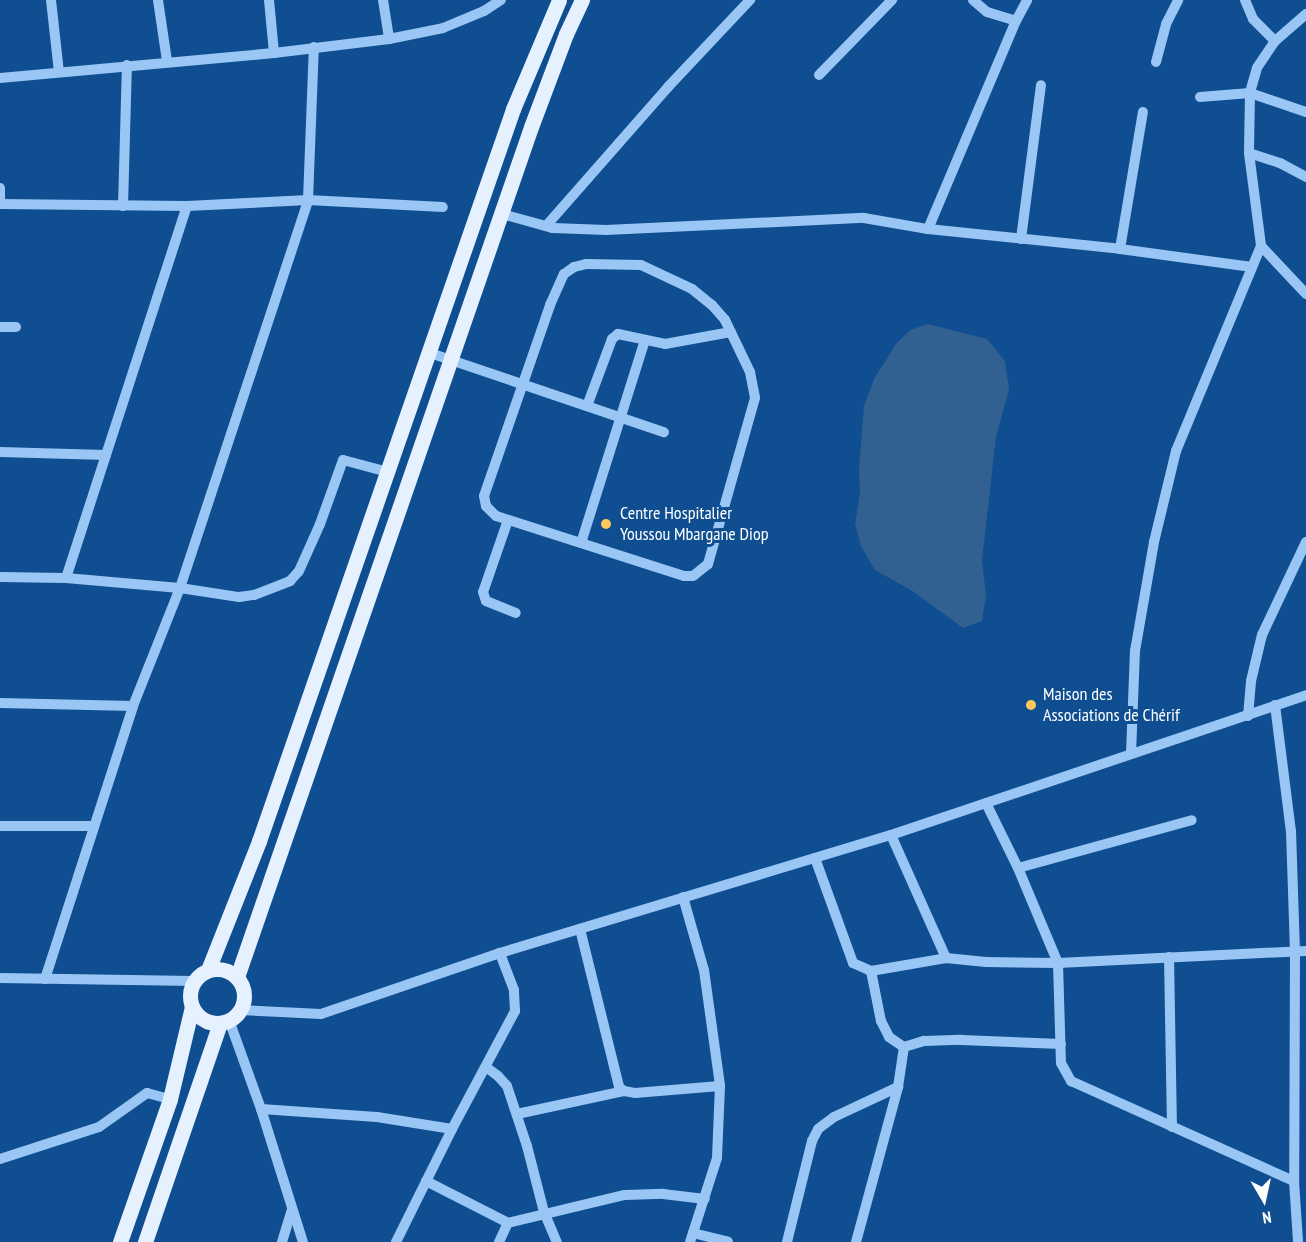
<!DOCTYPE html>
<html>
<head>
<meta charset="utf-8">
<style>
  body { margin:0 }
  #map { position:relative; width:1306px; height:1242px; overflow:hidden; background:#0f4e91; font-family:"PT Sans Narrow",sans-serif }
  div>[style] { position:absolute }
  [style*='--x'] { left:calc(var(--x)*1px); top:calc(var(--y)*1px); width:calc(var(--w)*1px); rotate:calc(var(--a)*1deg) }
  .water>* { inset:0; background:#316091 }
  .minor>* { height:10px; margin:-5px; padding:0 5px; transform-origin:5px; border-radius:5px; background:#99c6f4 }
  .major>* { height:15px; margin:-7.5px; padding:0 7.5px; transform-origin:7.5px; border-radius:7.5px; background:#e6f1ff }
  .major>.ring { margin:-7.5px; padding:0; box-sizing:content-box; background:none; border:15px solid #e6f1ff; border-radius:50% }
  .dots>* { width:16px; height:16px; translate:-50% -50%; box-sizing:border-box; border:3px solid #0f4e91; border-radius:50% }
  span { translate:-50% -50%; white-space:nowrap; text-align:center; line-height:1.15; -webkit-text-stroke:6px #0f4e91; paint-order:stroke }
  .poi-label { font-size:18px; color:#fff }
  .left { translate:0 -50%; text-align:left }
  .north { position:absolute; left:1234px; top:1170px; width:60px; height:60px; -webkit-text-stroke:4px #0f4e91; paint-order:stroke; rotate:171deg; font-size:16px; font-weight:700; line-height:24px; text-align:center; color:#fff }
  .north::after { content:''; display:block; margin:auto; width:21px; height:27px; background:#fff; clip-path:polygon(50% 0,100% 100%,50% 72%,0 100%) }
</style>
</head>
<body>
<div id="map">
  <div class="water">
    <div style="clip-path:polygon(928px 324px,987px 339px,1005px 361px,1009px 389px,996px 437px,982px 561px,986px 595px,982px 621px,963px 628px,914px 592px,875px 570px,861px 546px,855px 524px,860px 493px,859px 468px,864px 406px,874px 379px,896px 344px,910px 330px)"></div>
  </div>
  <div class="minor">
    <div style="--x:51;--y:0;--w:72;--a:83.7"></div>
    <div style="--x:158;--y:0;--w:62;--a:81.6"></div>
    <div style="--x:269;--y:0;--w:53;--a:84.6"></div>
    <div style="--x:383;--y:0;--w:39;--a:81"></div>
    <div style="--x:973;--y:0;--w:18;--a:41"></div>
    <div style="--x:987;--y:12;--w:30;--a:17"></div>
    <div style="--x:1016;--y:21;--w:24;--a:-62"></div>
    <div style="--x:1245;--y:0;--w:21;--a:67"></div>
    <div style="--x:1253;--y:19;--w:31;--a:45"></div>
    <div style="--x:1306;--y:14;--w:41;--a:138.9"></div>
    <div style="--x:1275;--y:41;--w:32;--a:124"></div>
    <div style="--x:1257;--y:68;--w:26;--a:106"></div>
    <div style="--x:1250;--y:93;--w:60;--a:91"></div>
    <div style="--x:1249;--y:153;--w:94;--a:82.6"></div>
    <div style="--x:1261;--y:246;--w:66;--a:46.8"></div>
    <div style="--x:1156;--y:62;--w:39;--a:-75"></div>
    <div style="--x:1166;--y:24;--w:27;--a:-63"></div>
    <div style="--x:819;--y:75;--w:105;--a:-45.8"></div>
    <div style="--x:0;--y:78;--w:275;--a:-5.2"></div>
    <div style="--x:274;--y:53;--w:116;--a:-6.9"></div>
    <div style="--x:389;--y:39;--w:55;--a:-11.5"></div>
    <div style="--x:443;--y:28;--w:44;--a:-22.5"></div>
    <div style="--x:484;--y:11;--w:20;--a:-33"></div>
    <div style="--x:1200;--y:97;--w:50;--a:-4.6"></div>
    <div style="--x:1250;--y:93;--w:59;--a:18.7"></div>
    <div style="--x:1249;--y:153;--w:33;--a:18"></div>
    <div style="--x:1280;--y:163;--w:30;--a:28"></div>
    <div style="--x:0;--y:188;--w:16;--a:90"></div>
    <div style="--x:0;--y:204;--w:187;--a:0.6"></div>
    <div style="--x:187;--y:206;--w:121;--a:-2.8"></div>
    <div style="--x:308;--y:200;--w:135;--a:3"></div>
    <div style="--x:123;--y:206;--w:141;--a:-88.4"></div>
    <div style="--x:502;--y:214;--w:53;--a:15.4"></div>
    <div style="--x:553;--y:228;--w:53;--a:2.2"></div>
    <div style="--x:606;--y:230;--w:258;--a:-2.7"></div>
    <div style="--x:864;--y:218;--w:65;--a:9.8"></div>
    <div style="--x:928;--y:229;--w:193;--a:5.9"></div>
    <div style="--x:1120;--y:249;--w:133;--a:7.8"></div>
    <div style="--x:546;--y:226;--w:185;--a:-48.7"></div>
    <div style="--x:668;--y:87;--w:120;--a:-46.7"></div>
    <div style="--x:928;--y:229;--w:226;--a:-67.1"></div>
    <div style="--x:1021;--y:239;--w:155;--a:-82.6"></div>
    <div style="--x:1120;--y:249;--w:139;--a:-80.5"></div>
    <div style="--x:586;--y:264;--w:55;--a:1"></div>
    <div style="--x:641;--y:265;--w:56;--a:25.2"></div>
    <div style="--x:692;--y:289;--w:26;--a:39"></div>
    <div style="--x:712;--y:305;--w:20;--a:49"></div>
    <div style="--x:725;--y:320;--w:58;--a:64.3"></div>
    <div style="--x:750;--y:372;--w:26;--a:79"></div>
    <div style="--x:755;--y:398;--w:173;--a:105.8"></div>
    <div style="--x:708;--y:564;--w:19;--a:141"></div>
    <div style="--x:693;--y:576;--w:9;--a:180"></div>
    <div style="--x:684;--y:576;--w:197;--a:-162.3"></div>
    <div style="--x:496;--y:516;--w:14;--a:-135"></div>
    <div style="--x:486;--y:506;--w:10;--a:-101"></div>
    <div style="--x:484;--y:496;--w:202;--a:-70.9"></div>
    <div style="--x:550;--y:305;--w:34;--a:-66"></div>
    <div style="--x:564;--y:274;--w:12;--a:-35"></div>
    <div style="--x:574;--y:267;--w:12;--a:-14"></div>
    <div style="--x:0;--y:327;--w:16;--a:0"></div>
    <div style="--x:430;--y:353;--w:247;--a:18.7"></div>
    <div style="--x:587;--y:406;--w:72;--a:-69.5"></div>
    <div style="--x:612;--y:339;--w:8;--a:-40"></div>
    <div style="--x:618;--y:334;--w:48;--a:12"></div>
    <div style="--x:665;--y:344;--w:67;--a:-10.3"></div>
    <div style="--x:0;--y:452;--w:106;--a:1.6"></div>
    <div style="--x:508;--y:520;--w:76;--a:109.1"></div>
    <div style="--x:483;--y:592;--w:9;--a:72"></div>
    <div style="--x:486;--y:601;--w:32;--a:22"></div>
    <div style="--x:581;--y:543;--w:213;--a:-72.5"></div>
    <div style="--x:0;--y:577;--w:66;--a:0.9"></div>
    <div style="--x:66;--y:578;--w:114;--a:5"></div>
    <div style="--x:180;--y:588;--w:60;--a:8.7"></div>
    <div style="--x:239;--y:597;--w:15;--a:-8"></div>
    <div style="--x:254;--y:595;--w:39;--a:-21"></div>
    <div style="--x:290;--y:581;--w:13;--a:-48"></div>
    <div style="--x:299;--y:571;--w:51;--a:-65.9"></div>
    <div style="--x:320;--y:524;--w:68;--a:-70.2"></div>
    <div style="--x:343;--y:460;--w:47;--a:14.9"></div>
    <div style="--x:66;--y:578;--w:391;--a:-72"></div>
    <div style="--x:0;--y:703;--w:133;--a:1.3"></div>
    <div style="--x:1275;--y:705;--w:127;--a:82.8"></div>
    <div style="--x:1291;--y:831;--w:120;--a:88.1"></div>
    <div style="--x:1295;--y:951;--w:230;--a:90.2"></div>
    <div style="--x:1294;--y:1181;--w:61;--a:86.2"></div>
    <div style="--x:1248;--y:716;--w:35;--a:-85"></div>
    <div style="--x:1251;--y:681;--w:47;--a:-76.6"></div>
    <div style="--x:1262;--y:635;--w:103;--a:-64.7"></div>
    <div style="--x:1131;--y:754;--w:103;--a:-87.8"></div>
    <div style="--x:1135;--y:651;--w:111;--a:-80.1"></div>
    <div style="--x:1154;--y:542;--w:94;--a:-76.4"></div>
    <div style="--x:1176;--y:451;--w:222;--a:-67.5"></div>
    <div style="--x:986;--y:803;--w:72;--a:63.8"></div>
    <div style="--x:1018;--y:868;--w:103;--a:67.2"></div>
    <div style="--x:1058;--y:963;--w:100;--a:88.3"></div>
    <div style="--x:1061;--y:1063;--w:21;--a:61"></div>
    <div style="--x:1071;--y:1081;--w:244;--a:24.2"></div>
    <div style="--x:0;--y:826;--w:94;--a:0"></div>
    <div style="--x:891;--y:835;--w:135;--a:65.9"></div>
    <div style="--x:815;--y:858;--w:112;--a:70.1"></div>
    <div style="--x:853;--y:963;--w:20;--a:24"></div>
    <div style="--x:871;--y:971;--w:76;--a:-9.8"></div>
    <div style="--x:946;--y:958;--w:40;--a:5.7"></div>
    <div style="--x:986;--y:962;--w:72;--a:0.8"></div>
    <div style="--x:1058;--y:963;--w:248;--a:-2.8"></div>
    <div style="--x:1018;--y:868;--w:180;--a:-15.4"></div>
    <div style="--x:683;--y:897;--w:76;--a:74"></div>
    <div style="--x:704;--y:970;--w:117;--a:82.1"></div>
    <div style="--x:720;--y:1086;--w:72;--a:92.4"></div>
    <div style="--x:717;--y:1158;--w:88;--a:107.8"></div>
    <div style="--x:580;--y:929;--w:163;--a:76.1"></div>
    <div style="--x:619;--y:1087;--w:6;--a:39"></div>
    <div style="--x:624;--y:1091;--w:11;--a:10"></div>
    <div style="--x:635;--y:1093;--w:85;--a:-4.7"></div>
    <div style="--x:1169;--y:957;--w:170;--a:89"></div>
    <div style="--x:871;--y:971;--w:51;--a:78.7"></div>
    <div style="--x:881;--y:1021;--w:18;--a:63"></div>
    <div style="--x:889;--y:1037;--w:18;--a:34"></div>
    <div style="--x:0;--y:978;--w:194;--a:0.9"></div>
    <div style="--x:45;--y:979;--w:287;--a:-72.1"></div>
    <div style="--x:133;--y:706;--w:127;--a:-68.3"></div>
    <div style="--x:180;--y:588;--w:409;--a:-71.7"></div>
    <div style="--x:308;--y:200;--w:153;--a:-87.8"></div>
    <div style="--x:240;--y:1010;--w:81;--a:2.8"></div>
    <div style="--x:321;--y:1014;--w:189;--a:-18.8"></div>
    <div style="--x:500;--y:953;--w:408;--a:-16.8"></div>
    <div style="--x:891;--y:835;--w:438;--a:-18.6"></div>
    <div style="--x:229;--y:1020;--w:95;--a:70.2"></div>
    <div style="--x:261;--y:1109;--w:139;--a:72.5"></div>
    <div style="--x:486;--y:1067;--w:15;--a:37"></div>
    <div style="--x:498;--y:1076;--w:13;--a:48"></div>
    <div style="--x:507;--y:1086;--w:63;--a:71.6"></div>
    <div style="--x:527;--y:1146;--w:68;--a:75.6"></div>
    <div style="--x:544;--y:1212;--w:33;--a:67"></div>
    <div style="--x:261;--y:1109;--w:116;--a:3.9"></div>
    <div style="--x:377;--y:1117;--w:76;--a:9.1"></div>
    <div style="--x:517;--y:1114;--w:109;--a:-12.1"></div>
    <div style="--x:0;--y:1159;--w:104;--a:-17.9"></div>
    <div style="--x:99;--y:1127;--w:59;--a:-35.3"></div>
    <div style="--x:147;--y:1093;--w:24;--a:15"></div>
    <div style="--x:426;--y:1181;--w:92;--a:27.1"></div>
    <div style="--x:508;--y:1223;--w:120;--a:-13.5"></div>
    <div style="--x:625;--y:1195;--w:38;--a:-2"></div>
    <div style="--x:663;--y:1194;--w:42;--a:6.8"></div>
    <div style="--x:693;--y:1233;--w:36;--a:14"></div>
    <div style="--x:282;--y:1242;--w:34;--a:-73"></div>
    <div style="--x:396;--y:1242;--w:126;--a:-63.6"></div>
    <div style="--x:452;--y:1129;--w:134;--a:-61.9"></div>
    <div style="--x:515;--y:1011;--w:21;--a:-93"></div>
    <div style="--x:514;--y:990;--w:40;--a:-111"></div>
    <div style="--x:499;--y:1242;--w:21;--a:-65"></div>
    <div style="--x:787;--y:1242;--w:104;--a:-76.1"></div>
    <div style="--x:812;--y:1141;--w:13;--a:-63"></div>
    <div style="--x:818;--y:1129;--w:20;--a:-37"></div>
    <div style="--x:834;--y:1117;--w:71;--a:-25.1"></div>
    <div style="--x:856;--y:1242;--w:161;--a:-74.8"></div>
    <div style="--x:898;--y:1087;--w:40;--a:-81.5"></div>
    <div style="--x:904;--y:1047;--w:21;--a:-17"></div>
    <div style="--x:924;--y:1041;--w:37;--a:-2"></div>
    <div style="--x:961;--y:1040;--w:100;--a:2.3"></div>
  </div>
  <div class="major">
    <div class="ring" style="left:190px;top:969px;width:39px;height:39px"></div>
    <div style="--x:208;--y:970;--w:139;--a:-68.4"></div>
    <div style="--x:259;--y:841;--w:775;--a:-70.86"></div>
    <div style="--x:513;--y:109;--w:118;--a:-67.1"></div>
    <div style="--x:237;--y:977;--w:899;--a:-70.92"></div>
    <div style="--x:531;--y:127;--w:99;--a:-69.4"></div>
    <div style="--x:566;--y:34;--w:38;--a:-65"></div>
    <div style="--x:120;--y:1242;--w:151;--a:-70.7"></div>
    <div style="--x:170;--y:1099;--w:95;--a:-76.6"></div>
    <div style="--x:145;--y:1242;--w:231;--a:-71.1"></div>
  </div>
  <div class="dots">
    <div style="left:606px;top:524px;background:#ffc85c"></div>
    <div style="left:1031px;top:705px;background:#ffc85c"></div>
  </div>
  <div class="poi-label">
    <span class="left" style="left:620px;top:524px">Centre Hospitalier<br>Youssou Mbargane Diop</span>
    <span class="left" style="left:1043px;top:705px">Maison des<br>Associations de Chérif</span>
  </div>
  <div class="north">N</div>
</div>
</body>
</html>
